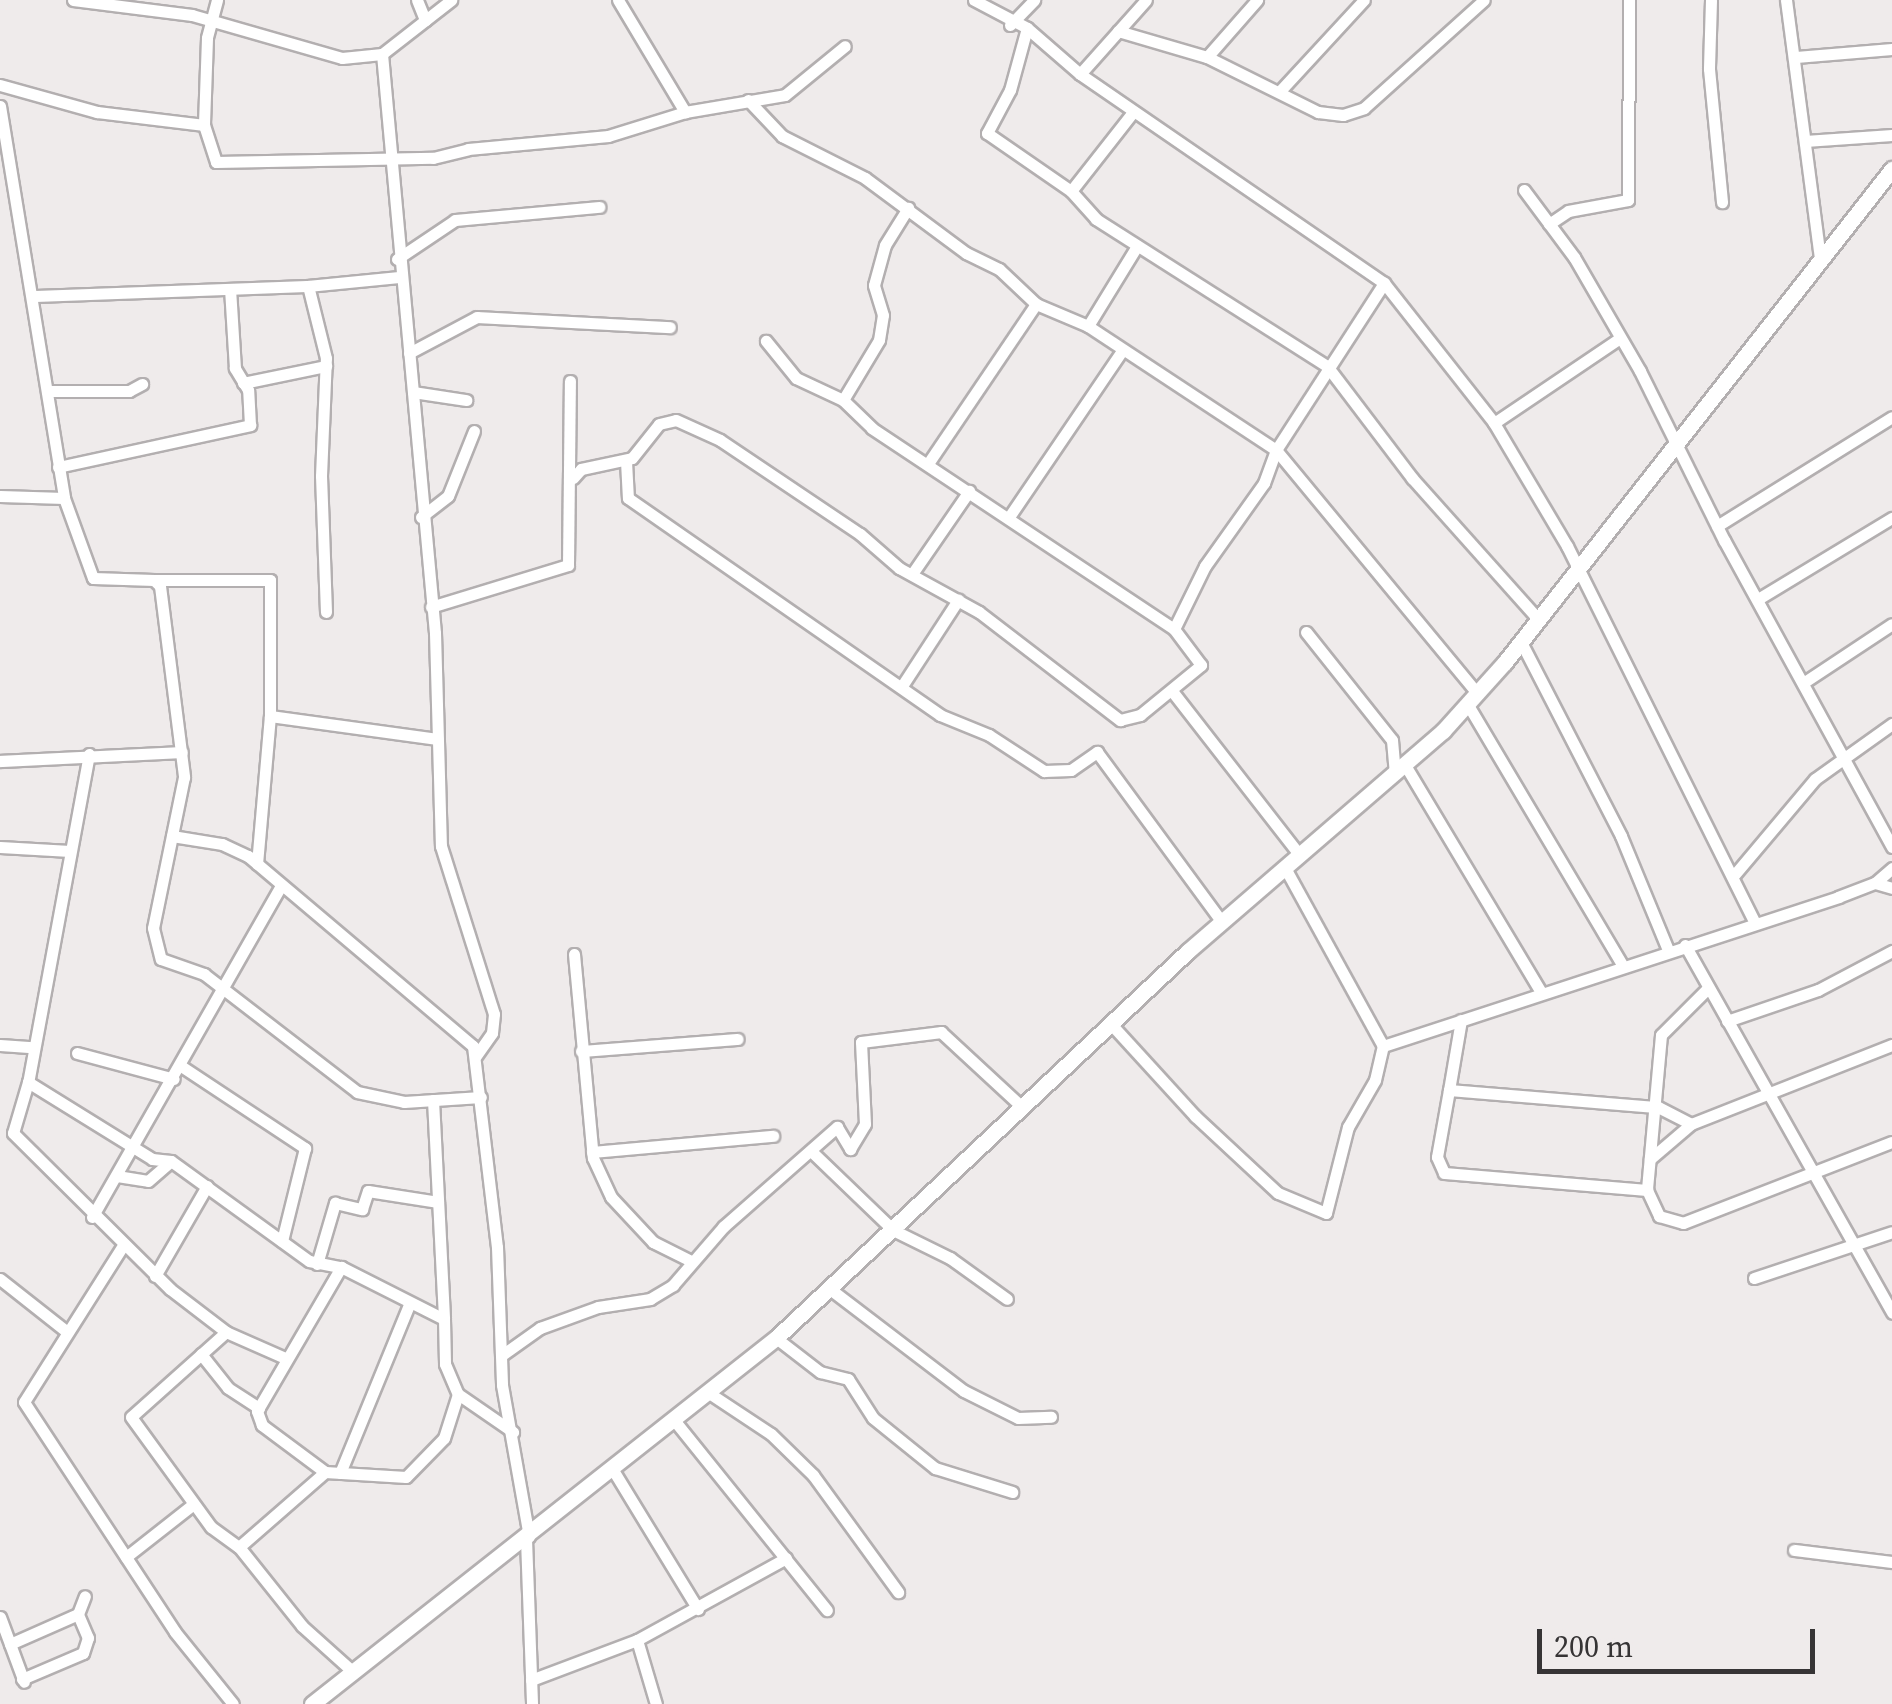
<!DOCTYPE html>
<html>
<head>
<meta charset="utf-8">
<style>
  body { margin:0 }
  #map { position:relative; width:1892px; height:1704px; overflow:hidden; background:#efebeb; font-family:"Source Serif 4",serif }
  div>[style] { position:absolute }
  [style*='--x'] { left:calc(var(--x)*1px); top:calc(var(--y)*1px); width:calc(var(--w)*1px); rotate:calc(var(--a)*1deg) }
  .roads { filter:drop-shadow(2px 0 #b3afb0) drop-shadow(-2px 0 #b3afb0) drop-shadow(0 2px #b3afb0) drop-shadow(0 -2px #b3afb0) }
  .street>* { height:11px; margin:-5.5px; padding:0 5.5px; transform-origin:5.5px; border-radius:5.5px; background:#fff }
  .secondary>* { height:15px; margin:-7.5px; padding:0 7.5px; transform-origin:7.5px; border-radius:7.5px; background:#fff }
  span { translate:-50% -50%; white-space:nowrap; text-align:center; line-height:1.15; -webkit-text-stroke:10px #efebeb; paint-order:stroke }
  .scale { position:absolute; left:1537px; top:1629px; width:278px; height:45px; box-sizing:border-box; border:5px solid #363435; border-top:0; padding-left:12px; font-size:30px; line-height:35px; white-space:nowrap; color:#363435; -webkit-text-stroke:8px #efebeb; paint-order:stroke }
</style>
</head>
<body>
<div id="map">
  <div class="roads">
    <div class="street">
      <div style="--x:73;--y:0;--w:120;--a:7.2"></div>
      <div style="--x:192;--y:15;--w:156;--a:16"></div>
      <div style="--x:342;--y:58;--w:40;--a:-5.7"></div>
      <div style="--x:382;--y:54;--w:88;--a:-38"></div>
      <div style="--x:217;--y:0;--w:39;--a:105"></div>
      <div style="--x:207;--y:38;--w:87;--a:92"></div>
      <div style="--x:204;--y:125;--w:39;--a:72"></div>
      <div style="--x:216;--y:162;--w:217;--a:-1.1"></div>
      <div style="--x:433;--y:158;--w:36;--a:-14"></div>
      <div style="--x:468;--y:149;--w:141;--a:-5.3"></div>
      <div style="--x:608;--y:136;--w:81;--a:-17.3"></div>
      <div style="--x:685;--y:112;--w:101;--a:-9.6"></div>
      <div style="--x:785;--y:95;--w:77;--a:-39.2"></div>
      <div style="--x:417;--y:0;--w:22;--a:68"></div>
      <div style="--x:618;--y:0;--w:131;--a:59.1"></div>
      <div style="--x:974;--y:0;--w:60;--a:27.8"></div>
      <div style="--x:1027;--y:28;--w:70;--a:41"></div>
      <div style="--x:1080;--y:74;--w:369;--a:34.5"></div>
      <div style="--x:1384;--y:283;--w:178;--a:51.8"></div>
      <div style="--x:1494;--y:423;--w:143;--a:59.3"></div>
      <div style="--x:1567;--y:546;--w:419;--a:63.5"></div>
      <div style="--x:1711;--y:0;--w:69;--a:91.7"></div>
      <div style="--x:1709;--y:69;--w:134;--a:84.4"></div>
      <div style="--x:1786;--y:0;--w:262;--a:82.5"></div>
      <div style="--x:1010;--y:25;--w:35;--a:-46"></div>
      <div style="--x:1027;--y:28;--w:64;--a:105.3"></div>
      <div style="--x:1010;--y:90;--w:49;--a:118.1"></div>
      <div style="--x:987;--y:133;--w:102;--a:34.6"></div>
      <div style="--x:1071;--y:191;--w:38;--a:48"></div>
      <div style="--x:1096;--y:219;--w:274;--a:32.5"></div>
      <div style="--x:1327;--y:366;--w:141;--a:52.8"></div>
      <div style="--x:1412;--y:478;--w:189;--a:48.2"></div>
      <div style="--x:1118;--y:31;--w:93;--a:16.3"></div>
      <div style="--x:1207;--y:57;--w:124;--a:26.4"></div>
      <div style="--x:1318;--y:112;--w:25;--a:7"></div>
      <div style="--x:1343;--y:115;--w:22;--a:-18"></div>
      <div style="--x:1364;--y:108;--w:161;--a:-42"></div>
      <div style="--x:382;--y:54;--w:581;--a:84.77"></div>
      <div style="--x:435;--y:633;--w:213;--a:88.4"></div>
      <div style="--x:441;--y:846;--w:176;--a:72.5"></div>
      <div style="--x:494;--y:1014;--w:19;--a:96"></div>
      <div style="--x:492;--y:1033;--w:28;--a:125"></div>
      <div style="--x:1207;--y:57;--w:76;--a:-48.7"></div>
      <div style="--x:1796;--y:57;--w:96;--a:-4.8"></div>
      <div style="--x:1080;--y:74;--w:99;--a:-48.3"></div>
      <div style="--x:0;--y:85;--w:101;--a:15.6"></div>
      <div style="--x:97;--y:112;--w:108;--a:6.9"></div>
      <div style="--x:1279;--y:92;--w:125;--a:-47.3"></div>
      <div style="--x:748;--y:100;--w:50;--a:46.6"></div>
      <div style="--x:782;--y:136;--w:93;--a:26.8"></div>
      <div style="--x:865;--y:178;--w:126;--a:36.6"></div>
      <div style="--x:966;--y:253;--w:37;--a:26"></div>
      <div style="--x:999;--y:269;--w:51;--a:43.4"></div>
      <div style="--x:1036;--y:304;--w:56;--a:22.9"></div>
      <div style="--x:1088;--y:326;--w:225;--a:33.4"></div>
      <div style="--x:1276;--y:450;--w:317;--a:50.4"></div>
      <div style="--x:0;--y:106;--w:397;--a:80.7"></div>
      <div style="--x:1805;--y:141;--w:87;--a:-3.9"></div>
      <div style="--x:1524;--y:190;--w:84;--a:53.3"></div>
      <div style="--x:1574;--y:257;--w:132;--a:59.9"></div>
      <div style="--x:1640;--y:371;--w:189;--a:63.6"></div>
      <div style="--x:1724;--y:540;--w:350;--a:61.3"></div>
      <div style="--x:1071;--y:191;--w:100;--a:-51.9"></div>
      <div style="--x:1549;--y:224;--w:23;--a:-34"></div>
      <div style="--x:1568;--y:211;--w:61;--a:-10.4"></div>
      <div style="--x:1628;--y:200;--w:200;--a:-89.7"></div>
      <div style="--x:397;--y:259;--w:70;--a:-33.9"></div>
      <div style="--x:455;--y:220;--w:145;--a:-5.2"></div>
      <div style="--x:34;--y:296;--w:274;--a:-2.1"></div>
      <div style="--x:1088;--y:326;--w:94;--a:-58.5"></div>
      <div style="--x:409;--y:353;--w:77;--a:-27.9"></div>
      <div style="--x:477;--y:317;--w:193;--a:3"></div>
      <div style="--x:243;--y:383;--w:85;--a:-11.6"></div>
      <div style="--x:47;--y:391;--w:82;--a:0"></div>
      <div style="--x:129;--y:391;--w:15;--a:-28"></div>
      <div style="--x:413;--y:392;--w:54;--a:8.6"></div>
      <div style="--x:843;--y:400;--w:70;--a:-59"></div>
      <div style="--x:879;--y:340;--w:25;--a:-81"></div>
      <div style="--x:883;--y:315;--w:31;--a:-107"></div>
      <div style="--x:874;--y:285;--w:41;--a:-74.6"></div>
      <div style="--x:885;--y:245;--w:44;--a:-58.1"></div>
      <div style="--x:1494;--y:423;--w:152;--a:-34"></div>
      <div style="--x:626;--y:461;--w:37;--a:87"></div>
      <div style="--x:628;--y:498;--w:380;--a:34.8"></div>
      <div style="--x:940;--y:715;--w:53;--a:22.2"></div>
      <div style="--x:989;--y:735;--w:66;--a:33.2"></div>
      <div style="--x:1044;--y:771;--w:27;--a:-2"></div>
      <div style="--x:1071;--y:770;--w:32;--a:-35"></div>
      <div style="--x:1097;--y:752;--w:211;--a:53.7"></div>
      <div style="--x:929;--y:462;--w:191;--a:-55.9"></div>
      <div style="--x:58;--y:467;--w:197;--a:-12.3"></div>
      <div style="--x:250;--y:425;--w:35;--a:-93"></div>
      <div style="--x:248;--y:390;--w:26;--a:-121"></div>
      <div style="--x:235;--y:368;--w:79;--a:-93.6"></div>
      <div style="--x:573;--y:478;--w:12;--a:-48"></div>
      <div style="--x:581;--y:469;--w:52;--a:-12.2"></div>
      <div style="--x:632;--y:458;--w:43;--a:-51.5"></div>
      <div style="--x:659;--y:424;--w:17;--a:-13"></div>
      <div style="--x:676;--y:420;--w:48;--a:24.4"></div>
      <div style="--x:720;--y:440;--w:169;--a:33.9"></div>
      <div style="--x:860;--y:534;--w:52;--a:41.1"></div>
      <div style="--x:899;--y:568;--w:91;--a:28.8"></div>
      <div style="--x:979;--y:612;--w:178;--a:37.5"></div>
      <div style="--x:1120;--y:720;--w:21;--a:-14"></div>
      <div style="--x:1140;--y:715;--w:79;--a:-39.3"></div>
      <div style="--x:1201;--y:665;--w:45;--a:-126.9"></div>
      <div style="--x:1174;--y:629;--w:363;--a:-146.4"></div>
      <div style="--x:872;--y:428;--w:40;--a:-136"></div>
      <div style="--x:843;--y:400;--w:52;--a:-154.9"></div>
      <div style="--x:796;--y:378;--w:48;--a:-129"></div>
      <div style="--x:0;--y:496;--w:64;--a:1.8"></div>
      <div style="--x:64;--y:498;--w:85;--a:70.1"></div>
      <div style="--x:93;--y:578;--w:61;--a:1.9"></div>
      <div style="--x:154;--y:580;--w:8;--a:45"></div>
      <div style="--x:160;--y:586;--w:193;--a:82.8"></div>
      <div style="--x:184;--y:777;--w:154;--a:101.6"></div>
      <div style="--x:153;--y:928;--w:32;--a:76"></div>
      <div style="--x:161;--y:959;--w:46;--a:19.2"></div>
      <div style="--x:204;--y:974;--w:193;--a:37.6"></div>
      <div style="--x:357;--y:1092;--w:48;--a:12"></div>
      <div style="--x:404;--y:1102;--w:77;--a:-3.7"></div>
      <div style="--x:421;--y:517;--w:34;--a:-38"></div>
      <div style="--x:448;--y:496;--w:70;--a:-68.2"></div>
      <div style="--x:1009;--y:517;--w:201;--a:-55.8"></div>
      <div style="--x:1717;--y:526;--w:206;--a:-31.9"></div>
      <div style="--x:912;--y:574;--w:101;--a:-55.5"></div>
      <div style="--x:154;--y:580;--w:116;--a:0"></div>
      <div style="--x:270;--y:580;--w:136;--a:90"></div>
      <div style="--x:1758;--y:599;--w:157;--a:-31.2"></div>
      <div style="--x:431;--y:607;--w:143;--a:-17"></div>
      <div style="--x:568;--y:565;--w:184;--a:-89.4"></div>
      <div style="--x:326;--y:612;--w:136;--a:-92.1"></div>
      <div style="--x:321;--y:476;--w:118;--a:-87.6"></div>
      <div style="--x:326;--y:358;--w:74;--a:-104"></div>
      <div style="--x:308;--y:286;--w:91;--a:-5.6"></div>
      <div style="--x:1174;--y:629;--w:70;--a:-63.8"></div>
      <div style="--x:1205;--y:566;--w:102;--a:-54.6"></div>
      <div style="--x:1264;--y:483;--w:35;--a:-70"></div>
      <div style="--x:1276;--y:450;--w:199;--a:-57.1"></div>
      <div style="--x:1306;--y:632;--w:138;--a:51.5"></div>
      <div style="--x:1392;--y:740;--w:34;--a:85"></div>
      <div style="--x:1521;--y:642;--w:218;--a:62.7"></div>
      <div style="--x:1621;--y:836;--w:123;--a:67.6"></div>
      <div style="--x:1806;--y:681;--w:103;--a:-33.5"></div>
      <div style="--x:902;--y:686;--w:103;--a:-56.9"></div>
      <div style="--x:1172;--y:691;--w:207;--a:52.1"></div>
      <div style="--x:1468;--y:705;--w:300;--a:59.3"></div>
      <div style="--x:89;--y:754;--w:334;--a:100.5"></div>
      <div style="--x:28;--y:1082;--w:53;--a:106.4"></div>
      <div style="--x:13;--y:1133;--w:221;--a:44.8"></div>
      <div style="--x:170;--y:1289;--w:71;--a:37.5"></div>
      <div style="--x:226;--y:1332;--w:64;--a:23.8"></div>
      <div style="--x:0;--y:761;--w:182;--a:-2.8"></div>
      <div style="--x:1405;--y:765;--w:263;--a:59.1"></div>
      <div style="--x:172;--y:836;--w:51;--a:9.1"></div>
      <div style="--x:222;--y:844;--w:29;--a:25"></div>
      <div style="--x:248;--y:856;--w:294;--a:40.2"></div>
      <div style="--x:473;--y:1046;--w:202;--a:83.2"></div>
      <div style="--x:497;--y:1247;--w:138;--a:87.9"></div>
      <div style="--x:502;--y:1385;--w:154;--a:79.9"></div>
      <div style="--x:0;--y:847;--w:70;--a:3.3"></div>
      <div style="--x:257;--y:864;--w:149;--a:-85"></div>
      <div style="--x:270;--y:716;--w:169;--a:7.8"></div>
      <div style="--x:1735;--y:874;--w:124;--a:-49.9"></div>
      <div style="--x:1815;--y:779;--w:95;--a:-35.5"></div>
      <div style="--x:1875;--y:883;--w:18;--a:16"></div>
      <div style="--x:1685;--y:945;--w:422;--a:60.6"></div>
      <div style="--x:574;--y:954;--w:205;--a:84.7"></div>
      <div style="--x:593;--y:1158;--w:43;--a:65.2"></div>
      <div style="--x:611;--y:1197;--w:62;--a:47"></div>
      <div style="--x:653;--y:1242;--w:40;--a:26.6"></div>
      <div style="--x:1707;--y:989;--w:65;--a:135"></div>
      <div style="--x:1661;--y:1035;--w:156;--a:95.2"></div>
      <div style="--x:1647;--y:1190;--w:29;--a:65"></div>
      <div style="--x:1659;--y:1216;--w:25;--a:16"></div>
      <div style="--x:1683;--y:1223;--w:224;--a:-21.2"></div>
      <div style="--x:1461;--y:1020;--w:71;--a:99.7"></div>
      <div style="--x:1449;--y:1090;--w:210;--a:4.7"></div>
      <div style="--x:1658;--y:1107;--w:37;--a:27"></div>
      <div style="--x:1691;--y:1124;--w:216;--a:-21.5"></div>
      <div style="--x:1727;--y:1021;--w:96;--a:-18.8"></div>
      <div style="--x:1818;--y:990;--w:84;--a:-27.8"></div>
      <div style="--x:1111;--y:1024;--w:125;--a:47.6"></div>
      <div style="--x:1195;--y:1116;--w:113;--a:42.9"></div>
      <div style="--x:1278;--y:1193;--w:52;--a:22.6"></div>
      <div style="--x:1326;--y:1213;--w:89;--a:-75.7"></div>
      <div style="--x:1348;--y:1127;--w:54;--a:-60.1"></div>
      <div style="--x:1375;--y:1080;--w:35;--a:-77"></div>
      <div style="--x:1383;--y:1046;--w:205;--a:-118.8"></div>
      <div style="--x:0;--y:1045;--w:32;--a:4"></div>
      <div style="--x:1383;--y:1046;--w:479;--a:-18.1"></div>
      <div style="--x:1838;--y:897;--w:40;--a:-21"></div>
      <div style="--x:1875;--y:883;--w:23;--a:-41"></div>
      <div style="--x:581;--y:1051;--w:157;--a:-4.4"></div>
      <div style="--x:77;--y:1053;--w:100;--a:15"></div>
      <div style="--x:181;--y:1066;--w:149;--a:33.5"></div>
      <div style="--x:305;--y:1148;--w:96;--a:103.9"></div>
      <div style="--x:28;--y:1082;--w:146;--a:31.8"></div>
      <div style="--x:152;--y:1159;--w:19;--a:6"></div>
      <div style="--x:1449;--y:1090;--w:68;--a:100.2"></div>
      <div style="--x:1437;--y:1157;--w:17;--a:66"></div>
      <div style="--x:1444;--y:1173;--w:204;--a:4.8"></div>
      <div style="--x:433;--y:1100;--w:219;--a:87.1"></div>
      <div style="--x:811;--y:1151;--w:114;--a:43.9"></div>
      <div style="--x:893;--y:1230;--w:64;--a:26.2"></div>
      <div style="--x:950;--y:1258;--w:70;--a:35.7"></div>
      <div style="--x:592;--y:1152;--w:182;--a:-5.1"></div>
      <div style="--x:1650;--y:1159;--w:54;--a:-40.5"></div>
      <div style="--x:117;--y:1176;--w:31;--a:9"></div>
      <div style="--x:148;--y:1181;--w:30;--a:-41"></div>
      <div style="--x:171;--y:1161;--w:170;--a:35.9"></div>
      <div style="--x:309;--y:1261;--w:33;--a:11"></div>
      <div style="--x:341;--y:1267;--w:115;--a:26.8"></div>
      <div style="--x:444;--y:1319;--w:45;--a:88.7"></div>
      <div style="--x:445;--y:1364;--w:33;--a:67"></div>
      <div style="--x:458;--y:1394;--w:67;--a:34.6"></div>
      <div style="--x:92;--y:1217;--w:379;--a:-60.3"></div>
      <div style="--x:122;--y:1247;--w:183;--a:122.3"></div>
      <div style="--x:24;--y:1402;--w:275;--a:56.7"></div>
      <div style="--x:175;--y:1632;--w:92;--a:51.1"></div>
      <div style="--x:317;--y:1264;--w:64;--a:-73.6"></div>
      <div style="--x:335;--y:1203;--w:28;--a:13"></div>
      <div style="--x:362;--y:1209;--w:19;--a:-72"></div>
      <div style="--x:368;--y:1191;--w:71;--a:8.9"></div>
      <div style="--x:155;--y:1276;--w:104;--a:-60"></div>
      <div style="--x:1754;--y:1278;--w:145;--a:-18.4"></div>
      <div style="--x:0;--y:1279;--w:85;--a:38.3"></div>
      <div style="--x:830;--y:1289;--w:168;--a:37.3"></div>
      <div style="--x:964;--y:1391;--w:60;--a:26.6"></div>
      <div style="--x:1018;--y:1418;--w:33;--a:-2"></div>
      <div style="--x:226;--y:1332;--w:127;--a:138.2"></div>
      <div style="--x:131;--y:1417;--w:136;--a:54"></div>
      <div style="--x:211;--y:1527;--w:34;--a:36"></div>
      <div style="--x:239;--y:1547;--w:101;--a:51.4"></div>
      <div style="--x:302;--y:1626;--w:66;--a:41.9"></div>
      <div style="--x:776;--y:1338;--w:56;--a:37.7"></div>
      <div style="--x:820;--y:1372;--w:29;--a:14"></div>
      <div style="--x:848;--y:1379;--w:46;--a:57.3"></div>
      <div style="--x:873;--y:1418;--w:80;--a:38.9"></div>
      <div style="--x:935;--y:1468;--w:81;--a:17.3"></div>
      <div style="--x:201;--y:1354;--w:43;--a:51.5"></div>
      <div style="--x:228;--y:1388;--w:37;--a:33"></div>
      <div style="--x:502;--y:1355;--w:47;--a:-35.4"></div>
      <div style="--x:540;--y:1328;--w:62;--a:-19.9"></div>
      <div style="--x:598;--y:1307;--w:53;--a:-8.7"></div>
      <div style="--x:650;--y:1299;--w:27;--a:-31"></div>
      <div style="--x:673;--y:1285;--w:77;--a:-49.2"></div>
      <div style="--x:723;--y:1227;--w:152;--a:-41.3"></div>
      <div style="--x:837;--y:1127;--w:26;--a:59"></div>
      <div style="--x:850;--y:1149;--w:29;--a:-59"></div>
      <div style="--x:865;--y:1124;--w:82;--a:-92.8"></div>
      <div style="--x:861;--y:1042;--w:81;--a:-7.1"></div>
      <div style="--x:941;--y:1032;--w:109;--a:42.8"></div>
      <div style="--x:709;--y:1393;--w:74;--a:33.5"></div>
      <div style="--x:771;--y:1434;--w:59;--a:44.3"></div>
      <div style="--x:813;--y:1475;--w:145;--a:54"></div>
      <div style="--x:674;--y:1420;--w:244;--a:51.2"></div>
      <div style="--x:613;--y:1470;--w:163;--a:58.6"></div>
      <div style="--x:325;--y:1472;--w:81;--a:3.5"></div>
      <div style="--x:406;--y:1477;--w:54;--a:-45.7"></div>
      <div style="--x:444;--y:1438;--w:46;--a:-72.3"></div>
      <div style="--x:340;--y:1473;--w:182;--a:-67.7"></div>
      <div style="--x:526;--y:1539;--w:165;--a:87.9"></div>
      <div style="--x:239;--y:1547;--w:114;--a:-41.1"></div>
      <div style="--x:325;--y:1472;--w:79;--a:-143.3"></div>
      <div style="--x:262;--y:1425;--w:15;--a:-110"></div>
      <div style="--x:257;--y:1411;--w:167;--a:-59.7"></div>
      <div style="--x:1794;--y:1550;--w:99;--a:7"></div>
      <div style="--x:126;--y:1557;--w:84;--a:-38.2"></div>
      <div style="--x:0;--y:1617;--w:69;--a:69.7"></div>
      <div style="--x:637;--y:1640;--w:67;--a:73.5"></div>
      <div style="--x:10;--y:1644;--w:74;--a:-23.8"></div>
      <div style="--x:78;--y:1614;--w:19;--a:-69"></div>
      <div style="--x:22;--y:1679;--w:66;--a:-23.1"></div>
      <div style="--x:83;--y:1653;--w:16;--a:-72"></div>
      <div style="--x:88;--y:1638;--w:26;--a:-113"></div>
      <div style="--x:531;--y:1680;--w:113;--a:-20.7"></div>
      <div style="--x:637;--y:1640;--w:170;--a:-28.8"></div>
    </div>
    <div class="secondary">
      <div style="--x:312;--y:1704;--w:591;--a:-38.27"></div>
      <div style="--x:776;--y:1338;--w:565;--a:-43.21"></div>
      <div style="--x:1188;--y:951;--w:337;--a:-40.8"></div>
      <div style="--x:1443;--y:731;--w:93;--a:-48.1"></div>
      <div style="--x:1505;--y:662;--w:627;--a:-51.87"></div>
    </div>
  </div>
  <div class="scale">200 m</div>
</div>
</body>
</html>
